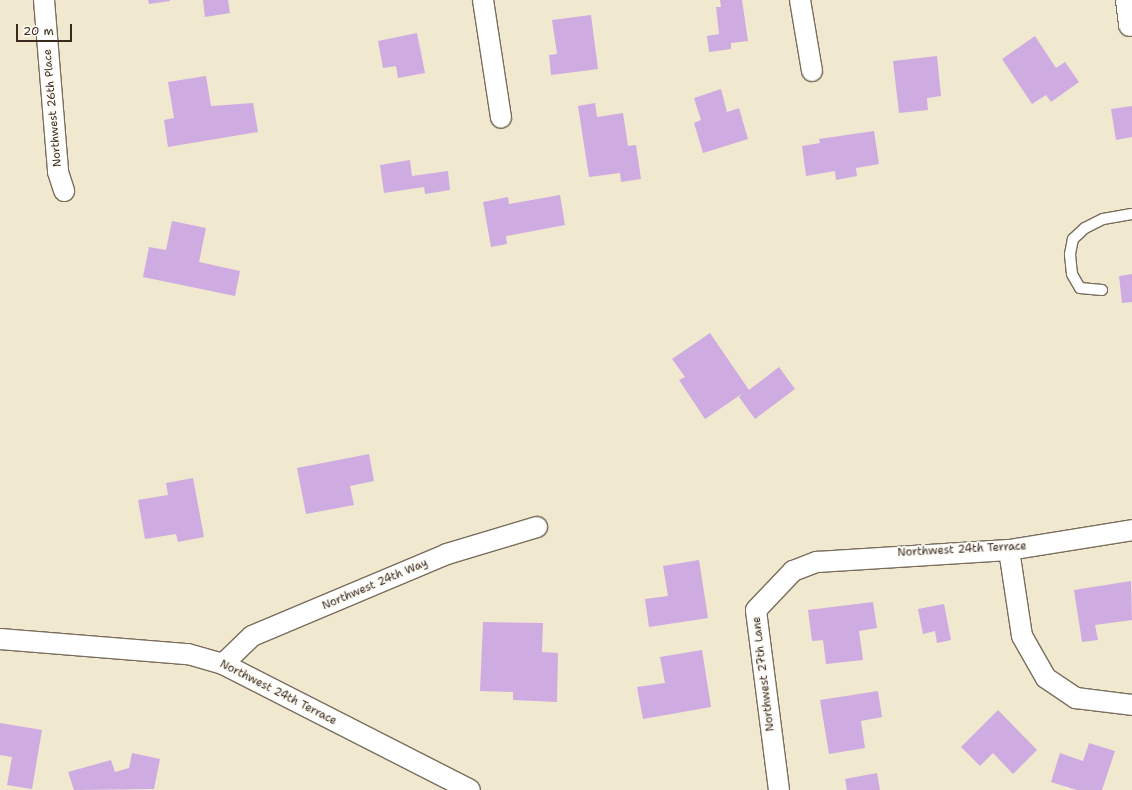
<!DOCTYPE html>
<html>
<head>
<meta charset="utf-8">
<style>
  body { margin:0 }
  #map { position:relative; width:1132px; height:790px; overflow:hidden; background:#f0e9d0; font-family:"Shantell Sans",sans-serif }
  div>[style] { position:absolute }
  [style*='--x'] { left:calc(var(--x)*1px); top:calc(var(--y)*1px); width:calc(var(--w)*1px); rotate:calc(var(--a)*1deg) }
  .building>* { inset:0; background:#ceabe1 }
  .roads { filter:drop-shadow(1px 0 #7a6d5c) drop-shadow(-1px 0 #7a6d5c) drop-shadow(0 1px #7a6d5c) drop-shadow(0 -1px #7a6d5c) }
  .lane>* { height:10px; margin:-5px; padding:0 5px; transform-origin:5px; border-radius:5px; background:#fff }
  .street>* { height:20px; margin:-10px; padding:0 10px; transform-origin:10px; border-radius:10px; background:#fff }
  span { translate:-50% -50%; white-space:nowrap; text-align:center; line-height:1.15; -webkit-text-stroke:4px #fdfcf7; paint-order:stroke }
  .street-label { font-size:11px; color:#3b2a1e }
  .scale { position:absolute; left:16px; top:24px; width:56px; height:18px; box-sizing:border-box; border:2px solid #3b2a1e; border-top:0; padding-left:5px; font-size:12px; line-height:14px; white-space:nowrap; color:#3b2a1e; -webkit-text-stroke:3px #fdfcf7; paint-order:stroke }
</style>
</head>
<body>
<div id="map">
  <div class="building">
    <div style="clip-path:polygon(148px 0,170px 0,170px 1px,149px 4px)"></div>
    <div style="clip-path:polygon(203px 0,228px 0,230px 13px,205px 17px)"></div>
    <div style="clip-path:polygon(720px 0,742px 0,748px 41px,731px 43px,731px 49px,709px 52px,707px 36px,719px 34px,716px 7px,721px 7px)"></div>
    <div style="clip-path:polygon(591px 15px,598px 69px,551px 75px,549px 55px,557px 54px,552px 20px)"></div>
    <div style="clip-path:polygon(417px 33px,425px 73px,398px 78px,396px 66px,383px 68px,378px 41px)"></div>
    <div style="clip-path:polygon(1035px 36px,1056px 68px,1065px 62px,1079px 82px,1051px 102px,1046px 95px,1032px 104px,1002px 59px)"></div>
    <div style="clip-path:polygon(937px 56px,941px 96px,927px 98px,928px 110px,899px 113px,893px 61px)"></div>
    <div style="clip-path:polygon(206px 76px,211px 106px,253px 103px,258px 132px,168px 147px,164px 120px,174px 118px,168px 82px)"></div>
    <div style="clip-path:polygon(721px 89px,727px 112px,739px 108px,748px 139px,703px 153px,694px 123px,701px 120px,694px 98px)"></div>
    <div style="clip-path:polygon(595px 103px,597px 117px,623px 113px,628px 146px,636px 145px,641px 179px,621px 182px,620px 173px,589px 177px,578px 106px)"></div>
    <div style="clip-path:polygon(1132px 106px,1132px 137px,1116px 140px,1111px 109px)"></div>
    <div style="clip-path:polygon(874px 131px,879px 164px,856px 168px,857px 176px,836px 180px,835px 171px,806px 176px,802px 146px,820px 143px,819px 139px)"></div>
    <div style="clip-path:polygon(410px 160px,412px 176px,448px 171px,450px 190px,425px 194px,424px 187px,384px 193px,380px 165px)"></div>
    <div style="clip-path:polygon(560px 195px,565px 225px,506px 236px,507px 244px,491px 247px,483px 202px,508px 197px,509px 204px)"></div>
    <div style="clip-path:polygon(172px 221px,206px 228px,199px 262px,240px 271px,235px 296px,143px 277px,149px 247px,166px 250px)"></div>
    <div style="clip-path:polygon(1132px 274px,1132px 302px,1122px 303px,1119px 276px)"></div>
    <div style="clip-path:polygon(710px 333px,749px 390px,779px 367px,795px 389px,755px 419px,739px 397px,743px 393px,705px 419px,679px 380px,685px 377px,672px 359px)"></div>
    <div style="clip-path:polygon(369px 454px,374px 481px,350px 486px,354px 505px,306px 514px,297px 468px)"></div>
    <div style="clip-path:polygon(193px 478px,204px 537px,178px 542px,176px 534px,145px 539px,138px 500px,168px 495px,166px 483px)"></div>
    <div style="clip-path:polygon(699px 560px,708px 618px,649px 627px,645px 599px,668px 596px,663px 566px)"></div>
    <div style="clip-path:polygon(1131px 581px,1132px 620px,1095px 625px,1098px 640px,1082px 642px,1074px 590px)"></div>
    <div style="clip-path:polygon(873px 602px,877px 628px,859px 631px,863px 660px,826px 664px,823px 640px,812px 641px,808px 610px)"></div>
    <div style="clip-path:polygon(944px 604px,951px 640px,937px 643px,935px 631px,923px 634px,918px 609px)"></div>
    <div style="clip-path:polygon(483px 622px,543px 623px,542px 652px,558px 653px,557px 702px,513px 700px,513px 692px,480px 691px)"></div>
    <div style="clip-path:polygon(702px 650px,711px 707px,643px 719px,637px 687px,665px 683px,660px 657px)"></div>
    <div style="clip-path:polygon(878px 691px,882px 717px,861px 721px,865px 748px,829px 754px,820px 700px)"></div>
    <div style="clip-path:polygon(998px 710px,1037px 750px,1013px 774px,993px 753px,980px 766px,961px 747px)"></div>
    <div style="clip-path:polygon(0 723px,42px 730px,32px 789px,7px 785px,12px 757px,0 755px)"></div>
    <div style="clip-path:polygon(1089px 743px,1115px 751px,1102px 790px,1077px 790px,1051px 782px,1060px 753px,1083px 761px)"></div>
    <div style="clip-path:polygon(132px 753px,160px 759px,154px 789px,74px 790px,68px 772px,111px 760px,115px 772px,129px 768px)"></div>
    <div style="clip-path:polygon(877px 773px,880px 790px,847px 790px,845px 779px)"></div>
  </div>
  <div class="roads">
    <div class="lane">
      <div style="--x:1102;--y:290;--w:22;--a:-175"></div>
      <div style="--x:1080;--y:288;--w:16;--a:-120"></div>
      <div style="--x:1072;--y:274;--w:20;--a:-96"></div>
      <div style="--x:1070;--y:254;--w:15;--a:-79"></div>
      <div style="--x:1073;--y:239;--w:16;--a:-43"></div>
      <div style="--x:1085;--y:228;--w:20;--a:-27"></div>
      <div style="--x:1103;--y:219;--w:29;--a:-10"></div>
    </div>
    <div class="street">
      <div style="--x:44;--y:0;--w:173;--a:85.3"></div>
      <div style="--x:58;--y:172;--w:20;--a:72"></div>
      <div style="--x:483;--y:0;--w:119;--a:81.3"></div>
      <div style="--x:800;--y:0;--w:72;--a:80.4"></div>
      <div style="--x:1126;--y:0;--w:26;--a:83"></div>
      <div style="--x:1009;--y:550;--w:87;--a:81.4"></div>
      <div style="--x:1022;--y:636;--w:48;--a:60.3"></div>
      <div style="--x:1046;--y:678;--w:36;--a:34"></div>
      <div style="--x:1076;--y:698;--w:56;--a:7.1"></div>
      <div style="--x:0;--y:639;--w:189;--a:4.6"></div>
      <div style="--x:188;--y:654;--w:36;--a:16"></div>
      <div style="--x:223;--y:664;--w:277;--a:27"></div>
      <div style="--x:223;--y:664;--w:40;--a:-44"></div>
      <div style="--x:252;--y:636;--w:212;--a:-22.8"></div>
      <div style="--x:447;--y:554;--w:94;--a:-16.7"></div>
      <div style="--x:779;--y:790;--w:181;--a:-97.3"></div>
      <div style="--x:756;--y:610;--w:54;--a:-46.5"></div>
      <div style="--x:793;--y:571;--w:26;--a:-21"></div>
      <div style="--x:817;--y:562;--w:192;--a:-3.6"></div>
      <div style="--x:1009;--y:550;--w:125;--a:-9.2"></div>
    </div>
  </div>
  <div class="street-label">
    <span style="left:53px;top:108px;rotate:-95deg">Northwest 26th Place</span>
    <span style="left:962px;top:550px;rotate:-3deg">Northwest 24th Terrace</span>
    <span style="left:375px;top:585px;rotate:-23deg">Northwest 24th Way</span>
    <span style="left:764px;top:674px;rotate:-97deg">Northwest 27th Lane</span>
    <span style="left:278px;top:693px;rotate:27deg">Northwest 24th Terrace</span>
  </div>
  <div class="scale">20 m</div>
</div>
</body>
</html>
